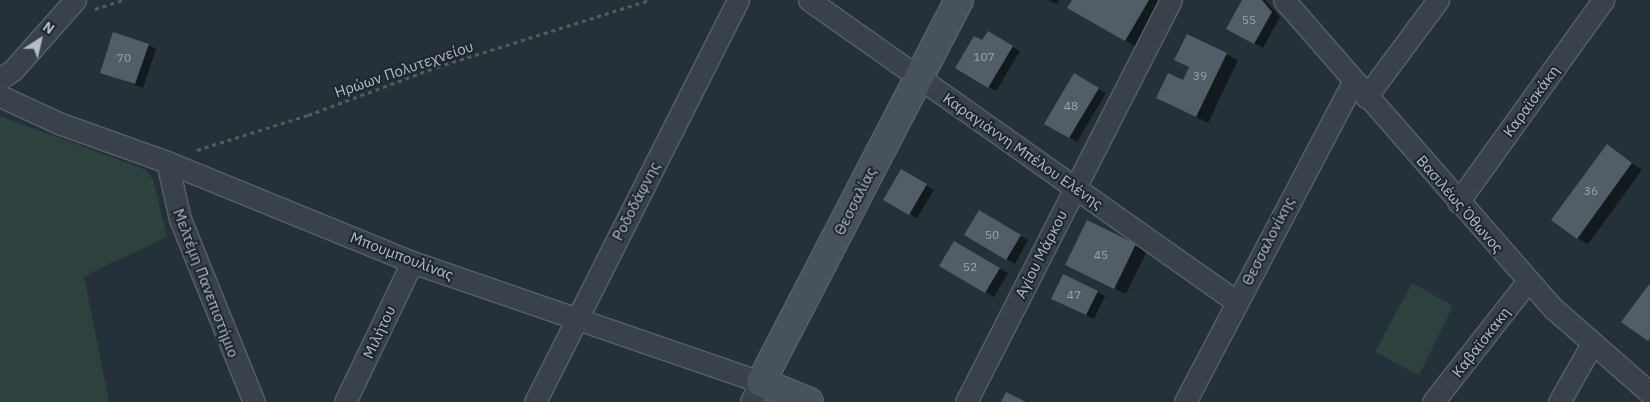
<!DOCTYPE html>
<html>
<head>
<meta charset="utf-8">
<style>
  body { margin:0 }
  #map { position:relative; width:1650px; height:402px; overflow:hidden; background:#253139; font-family:"IBM Plex Sans",sans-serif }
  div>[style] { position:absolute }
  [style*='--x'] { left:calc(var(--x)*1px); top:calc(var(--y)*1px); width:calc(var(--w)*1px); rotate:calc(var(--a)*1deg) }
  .green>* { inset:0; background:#2d413e }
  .shadow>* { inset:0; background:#0007 }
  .building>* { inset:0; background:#515d67 }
  .path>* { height:3px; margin-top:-1.5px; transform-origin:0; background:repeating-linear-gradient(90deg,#4c5e5d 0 4px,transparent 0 8px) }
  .roads { filter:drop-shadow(1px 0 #576068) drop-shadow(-1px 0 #576068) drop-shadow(0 1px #576068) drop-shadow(0 -1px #576068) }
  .street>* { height:21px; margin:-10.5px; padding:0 10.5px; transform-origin:10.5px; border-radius:10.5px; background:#39424a }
  .secondary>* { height:28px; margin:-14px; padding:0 14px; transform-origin:14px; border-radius:14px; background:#47525c }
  span { translate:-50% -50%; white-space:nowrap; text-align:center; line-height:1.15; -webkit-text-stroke:4px #1e272f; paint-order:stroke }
  .number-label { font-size:12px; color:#9ba5ae }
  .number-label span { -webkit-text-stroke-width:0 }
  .street-label { font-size:15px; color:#b4bdc5 }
  .north { position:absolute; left:15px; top:15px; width:50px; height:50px; -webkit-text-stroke:4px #1e272f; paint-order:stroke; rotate:35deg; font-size:14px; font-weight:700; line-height:20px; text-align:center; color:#b4bdc5 }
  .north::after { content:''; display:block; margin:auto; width:18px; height:22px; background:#b4bdc5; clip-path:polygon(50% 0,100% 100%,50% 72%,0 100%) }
</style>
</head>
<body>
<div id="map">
  <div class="green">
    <div style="clip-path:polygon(0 116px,144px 169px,153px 179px,167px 237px,84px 276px,109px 402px,0 402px)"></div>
    <div style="clip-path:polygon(1412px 283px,1453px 306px,1419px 375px,1375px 352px)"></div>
  </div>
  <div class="shadow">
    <div style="clip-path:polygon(1048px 0,1059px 0,1057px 4px)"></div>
    <div style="clip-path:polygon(1073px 0,1160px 0,1136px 47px,1069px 7px)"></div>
    <div style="clip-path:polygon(1243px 0,1265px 0,1280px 17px,1263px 48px,1228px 28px)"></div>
    <div style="clip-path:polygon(988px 33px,1020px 51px,996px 91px,957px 68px)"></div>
    <div style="clip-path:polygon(148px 45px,156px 49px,143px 88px,101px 72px)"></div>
    <div style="clip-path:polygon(1226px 54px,1238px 60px,1208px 123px,1169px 104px,1191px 68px)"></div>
    <div style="clip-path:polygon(1074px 75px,1106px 93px,1077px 142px,1045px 123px)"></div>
    <div style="clip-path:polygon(1607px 146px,1642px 170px,1588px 244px,1577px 238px)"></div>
    <div style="clip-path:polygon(902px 171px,934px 190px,917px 218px,885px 199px)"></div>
    <div style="clip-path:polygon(979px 212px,1028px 240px,1015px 264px,965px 235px)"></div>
    <div style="clip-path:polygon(955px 242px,1008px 273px,994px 297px,941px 266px)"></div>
    <div style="clip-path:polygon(1135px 245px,1147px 251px,1126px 294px,1078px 271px)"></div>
    <div style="clip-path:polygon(1097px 292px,1105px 296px,1094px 319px,1060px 303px)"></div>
  </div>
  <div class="building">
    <div style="clip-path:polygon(1072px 0,1149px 0,1125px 41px,1067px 8px)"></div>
    <div style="clip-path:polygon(1242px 0,1262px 0,1272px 12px,1254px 44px,1226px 29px)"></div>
    <div style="clip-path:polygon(988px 31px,1013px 46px,988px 88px,955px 68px,974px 36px,982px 40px)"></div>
    <div style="clip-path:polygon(113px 32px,149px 44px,135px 84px,100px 73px)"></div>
    <div style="clip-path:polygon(1187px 34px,1227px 53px,1196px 117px,1156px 98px,1168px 73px,1183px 80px,1189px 67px,1174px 60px)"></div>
    <div style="clip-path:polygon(1074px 73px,1099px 88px,1069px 138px,1044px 124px)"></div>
    <div style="clip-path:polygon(1607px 144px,1632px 163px,1577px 239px,1551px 220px)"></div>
    <div style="clip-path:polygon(901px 169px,927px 184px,909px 215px,883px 200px)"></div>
    <div style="clip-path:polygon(979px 210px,1021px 235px,1006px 260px,964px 235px)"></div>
    <div style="clip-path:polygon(1087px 220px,1136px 244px,1114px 289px,1065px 265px)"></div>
    <div style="clip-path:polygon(954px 241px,1000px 268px,985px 293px,939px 266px)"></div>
    <div style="clip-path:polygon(1063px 274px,1098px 291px,1086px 315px,1051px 299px)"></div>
    <div style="clip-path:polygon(1650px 283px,1650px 338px,1648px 341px,1621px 322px)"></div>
    <div style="clip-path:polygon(1006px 392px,1026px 402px,1001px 402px)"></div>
  </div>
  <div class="path">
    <div style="--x:95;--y:9;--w:29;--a:-18"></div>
    <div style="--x:197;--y:150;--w:116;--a:-17.5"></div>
    <div style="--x:308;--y:115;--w:138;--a:-20.4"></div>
    <div style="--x:437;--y:67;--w:222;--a:-17.5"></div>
  </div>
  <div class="roads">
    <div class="street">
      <div style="--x:809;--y:0;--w:524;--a:35.21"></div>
      <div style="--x:1284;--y:0;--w:410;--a:48.9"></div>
      <div style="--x:1554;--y:309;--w:128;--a:41.2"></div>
      <div style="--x:0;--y:79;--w:16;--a:-35"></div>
      <div style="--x:13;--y:70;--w:94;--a:-48.5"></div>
      <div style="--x:0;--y:96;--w:67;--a:24.7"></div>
      <div style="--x:61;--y:124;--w:113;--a:19.7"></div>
      <div style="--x:167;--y:162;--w:265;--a:22.2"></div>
      <div style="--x:412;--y:262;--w:369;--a:19"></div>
      <div style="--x:761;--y:382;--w:22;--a:117"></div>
      <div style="--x:1366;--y:97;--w:121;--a:-53.4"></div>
      <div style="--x:167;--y:162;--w:58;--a:77.2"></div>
      <div style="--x:180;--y:219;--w:197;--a:68"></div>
      <div style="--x:1458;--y:202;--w:249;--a:-54.3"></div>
      <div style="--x:345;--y:402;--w:155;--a:-64.4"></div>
      <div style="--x:535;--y:402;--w:450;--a:-63.2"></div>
      <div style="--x:966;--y:402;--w:451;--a:-63"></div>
      <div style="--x:1185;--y:402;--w:361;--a:-62.3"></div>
      <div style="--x:1433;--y:402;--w:154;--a:-51.9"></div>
      <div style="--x:1559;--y:402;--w:67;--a:-60.4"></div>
    </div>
    <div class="secondary">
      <div style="--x:809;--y:402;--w:52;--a:-157.4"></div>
      <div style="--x:761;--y:382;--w:430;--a:-62.6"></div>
    </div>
  </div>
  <div class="number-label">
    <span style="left:1249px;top:20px">55</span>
    <span style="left:984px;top:57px">107</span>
    <span style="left:124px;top:58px">70</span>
    <span style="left:1200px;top:76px">39</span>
    <span style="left:1071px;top:106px">48</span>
    <span style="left:1591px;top:191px">36</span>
    <span style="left:992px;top:235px">50</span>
    <span style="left:1101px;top:255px">45</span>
    <span style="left:970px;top:267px">52</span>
    <span style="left:1074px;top:295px">47</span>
  </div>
  <div class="street-label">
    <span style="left:404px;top:69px;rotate:-19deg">Ηρώων Πολυτεχνείου</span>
    <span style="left:1531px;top:101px;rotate:-54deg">Καραϊσκάκη</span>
    <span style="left:1023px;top:151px;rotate:35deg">Καραγιάννη Μπέλου Ελένης</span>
    <span style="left:636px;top:201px;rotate:-63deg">Ροδοδάφνης</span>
    <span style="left:855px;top:201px;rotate:-63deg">Θεσσαλίας</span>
    <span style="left:1460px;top:204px;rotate:49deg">Βασιλέως Όθωνος</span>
    <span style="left:1268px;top:241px;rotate:-63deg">Θεσσαλονίκης</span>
    <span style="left:1041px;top:254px;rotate:-63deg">Αγίου Μάρκου</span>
    <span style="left:402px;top:256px;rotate:21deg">Μπουμπουλίνας</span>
    <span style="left:206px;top:283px;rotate:69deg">Μελτέμη Πανεπιστήμιο</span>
    <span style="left:379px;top:332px;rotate:-65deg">Μιλήτου</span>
    <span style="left:1481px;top:342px;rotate:-52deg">Καβαϊσκακη</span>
  </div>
  <div class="north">N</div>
</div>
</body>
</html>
